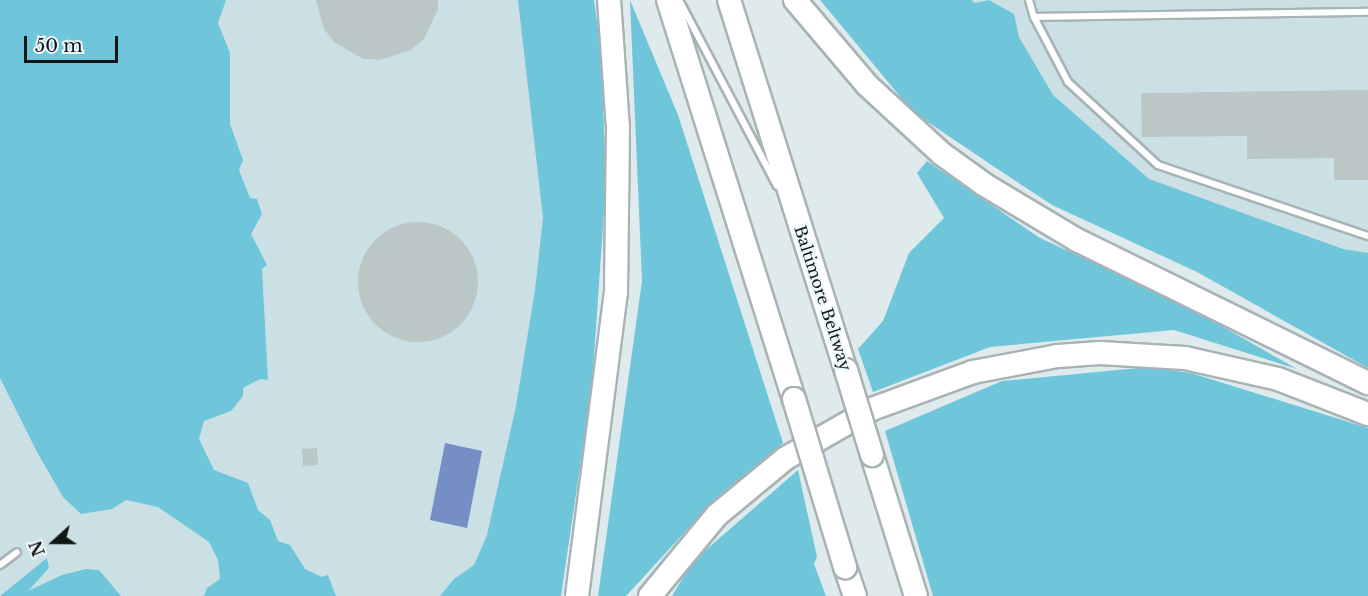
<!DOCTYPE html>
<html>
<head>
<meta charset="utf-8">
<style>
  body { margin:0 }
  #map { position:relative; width:1368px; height:596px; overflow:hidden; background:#dfeaed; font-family:"Libre Baskerville",serif }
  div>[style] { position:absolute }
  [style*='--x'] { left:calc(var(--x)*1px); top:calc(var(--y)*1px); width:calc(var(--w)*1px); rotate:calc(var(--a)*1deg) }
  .built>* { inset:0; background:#cbe0e5 }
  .forest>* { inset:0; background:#6fc6db }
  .water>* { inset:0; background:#758ec6 }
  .building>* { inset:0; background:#bbc7c6 }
  .round { border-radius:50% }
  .roads { filter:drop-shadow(2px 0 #a8b3b6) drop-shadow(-2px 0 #a8b3b6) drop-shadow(0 2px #a8b3b6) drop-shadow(0 -2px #a8b3b6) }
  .lane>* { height:6px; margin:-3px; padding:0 3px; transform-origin:3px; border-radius:3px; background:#fff }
  .highway>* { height:22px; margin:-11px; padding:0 11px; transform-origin:11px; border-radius:11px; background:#fff }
  .bridges { filter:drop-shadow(2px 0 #a8b3b6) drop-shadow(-2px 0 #a8b3b6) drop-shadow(0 2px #a8b3b6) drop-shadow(0 -2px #a8b3b6) }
  .highway-bridge>* { height:22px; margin:-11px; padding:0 11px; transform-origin:11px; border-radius:11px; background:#fff }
  span { translate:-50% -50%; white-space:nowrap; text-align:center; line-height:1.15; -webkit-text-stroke:4.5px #ecf8fb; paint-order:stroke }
  .street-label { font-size:16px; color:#131718 }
  .north { position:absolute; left:24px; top:512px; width:60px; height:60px; -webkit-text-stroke:4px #ecf8fb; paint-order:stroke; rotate:249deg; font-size:16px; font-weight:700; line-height:24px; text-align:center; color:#131718 }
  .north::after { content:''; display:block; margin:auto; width:21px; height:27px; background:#131718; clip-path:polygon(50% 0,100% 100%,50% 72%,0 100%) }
  .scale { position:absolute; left:24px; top:36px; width:94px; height:27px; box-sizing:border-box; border:3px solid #131718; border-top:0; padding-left:8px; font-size:18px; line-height:21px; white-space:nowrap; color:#131718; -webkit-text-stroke:4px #ecf8fb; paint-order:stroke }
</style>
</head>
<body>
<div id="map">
  <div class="built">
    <div style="clip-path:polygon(0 0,551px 0,558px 224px,525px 433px,486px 543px,456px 596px,0 596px)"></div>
    <div style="clip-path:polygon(907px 0,1368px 0,1368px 282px,1194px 225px)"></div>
  </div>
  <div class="forest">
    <div style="clip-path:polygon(0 0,226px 0,218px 23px,230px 53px,230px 124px,243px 160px,239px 170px,250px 198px,257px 199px,262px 214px,251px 234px,267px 265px,262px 269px,268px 380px,260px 379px,243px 388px,243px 396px,231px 411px,204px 421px,199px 439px,214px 470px,248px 483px,258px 510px,270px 520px,278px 541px,290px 545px,305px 569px,322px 577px,328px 575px,336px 596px,204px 596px,207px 588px,220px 579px,218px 560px,209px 542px,158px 507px,126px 500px,112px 509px,81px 514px,63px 497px,37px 452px,0 378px)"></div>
    <div style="clip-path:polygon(518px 0,594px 0,601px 49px,606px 182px,592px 386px,561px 596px,440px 596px,454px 579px,474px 565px,487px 535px,516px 406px,535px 290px,543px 218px)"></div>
    <div style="clip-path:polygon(630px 0,678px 115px,783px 443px,708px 507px,626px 596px,598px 596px,642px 281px)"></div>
    <div style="clip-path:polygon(820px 0,972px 0,974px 3px,989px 0,1014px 14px,1019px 37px,1053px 95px,1149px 179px,1343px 249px,1368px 253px,1368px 368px,1197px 272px,1052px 205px,990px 164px,913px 112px)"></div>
    <div style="clip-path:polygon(927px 161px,1040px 238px,1181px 303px,1297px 369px,1174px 330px,990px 347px,873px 392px,858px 349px,883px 321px,909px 253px,944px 218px,917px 173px)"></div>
    <div style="clip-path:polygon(1149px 367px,1191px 373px,1368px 428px,1368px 596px,933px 596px,885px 431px,1002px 381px)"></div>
    <div style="clip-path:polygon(798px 470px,817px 557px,814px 564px,826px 596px,672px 596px,693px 561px)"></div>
    <div style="clip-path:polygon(47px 558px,49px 568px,28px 591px,62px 575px,86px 569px,99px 570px,121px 596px,0 596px)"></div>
  </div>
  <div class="water">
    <div style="clip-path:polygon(445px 443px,482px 451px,467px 528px,430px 520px)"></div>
  </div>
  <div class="building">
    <div style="clip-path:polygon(316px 0,438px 0,438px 9px,424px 39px,411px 50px,380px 60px,363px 59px,334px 42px,324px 29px)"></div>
    <div style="clip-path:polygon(1368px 90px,1368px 180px,1334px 180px,1334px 158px,1247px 159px,1247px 136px,1142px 137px,1141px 93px)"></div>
    <div class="round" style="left:358px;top:222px;width:120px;height:120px"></div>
    <div style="clip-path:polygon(317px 448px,318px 465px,303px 466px,302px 449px)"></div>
  </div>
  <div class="roads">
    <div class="lane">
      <div style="--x:679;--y:0;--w:210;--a:62.2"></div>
      <div style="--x:1029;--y:0;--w:18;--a:74"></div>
      <div style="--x:1034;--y:17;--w:73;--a:62.4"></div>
      <div style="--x:1068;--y:82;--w:122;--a:42.7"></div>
      <div style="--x:1158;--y:165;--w:222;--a:18.7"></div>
      <div style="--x:1034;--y:17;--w:334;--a:-0.9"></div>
      <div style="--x:0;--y:565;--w:21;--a:-37"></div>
    </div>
    <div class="highway">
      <div style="--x:668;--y:0;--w:418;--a:72.5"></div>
      <div style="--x:729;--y:0;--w:388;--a:72.5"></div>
      <div style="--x:795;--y:0;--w:111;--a:49.7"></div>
      <div style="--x:867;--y:85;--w:102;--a:42.6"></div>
      <div style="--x:942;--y:154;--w:53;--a:35.8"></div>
      <div style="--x:985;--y:185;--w:107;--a:30.9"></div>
      <div style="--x:1077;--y:240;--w:324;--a:26.2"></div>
      <div style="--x:872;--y:455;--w:148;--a:72.7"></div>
      <div style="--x:845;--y:567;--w:31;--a:71"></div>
      <div style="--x:577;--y:596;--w:306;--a:-82.7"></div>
      <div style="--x:616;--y:292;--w:164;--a:-89.3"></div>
      <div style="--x:618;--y:128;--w:128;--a:-94"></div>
      <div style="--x:650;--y:596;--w:105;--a:-50.4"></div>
      <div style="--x:717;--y:515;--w:89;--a:-39.6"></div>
      <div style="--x:786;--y:458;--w:99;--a:-29.7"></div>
      <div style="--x:872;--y:409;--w:108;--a:-20.1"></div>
      <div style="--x:973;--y:372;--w:86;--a:-10.7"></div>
      <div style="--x:1058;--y:356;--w:42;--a:-4.1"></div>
      <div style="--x:1100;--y:353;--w:85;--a:3.4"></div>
      <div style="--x:1185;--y:358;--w:95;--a:12.7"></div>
      <div style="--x:1278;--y:379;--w:97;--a:21.3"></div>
    </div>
  </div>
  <div class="bridges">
    <div class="highway-bridge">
      <div style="--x:846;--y:370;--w:89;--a:73"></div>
      <div style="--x:794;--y:399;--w:176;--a:73.1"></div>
    </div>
  </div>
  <div class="street-label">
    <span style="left:823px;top:298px;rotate:72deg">Baltimore Beltway</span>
  </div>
  <div class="north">N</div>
  <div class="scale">50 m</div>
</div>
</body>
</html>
